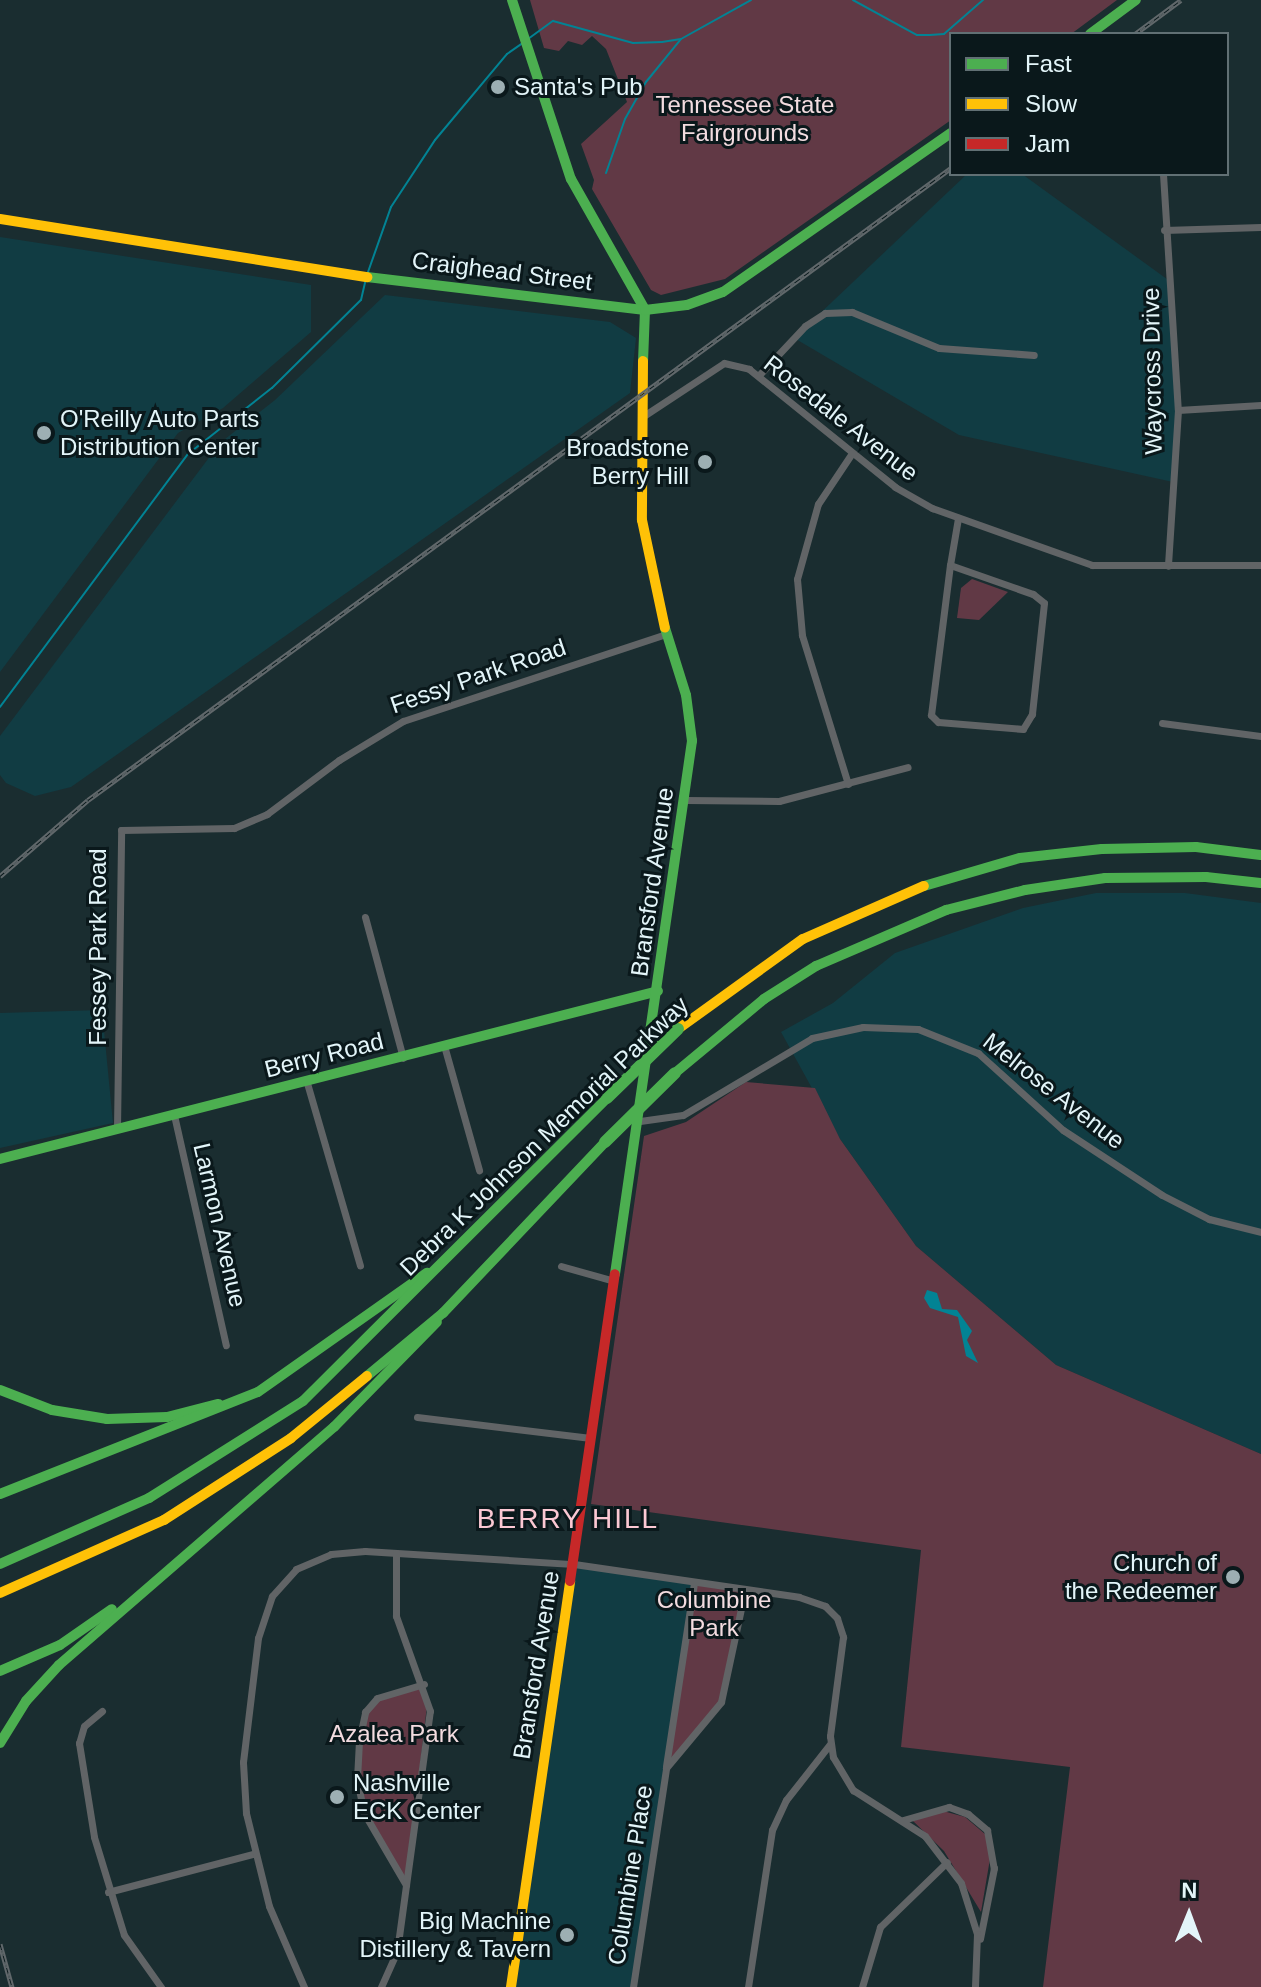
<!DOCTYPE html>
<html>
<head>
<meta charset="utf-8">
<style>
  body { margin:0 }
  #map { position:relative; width:1261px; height:1987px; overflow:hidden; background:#1a2d30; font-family:Helvetica,sans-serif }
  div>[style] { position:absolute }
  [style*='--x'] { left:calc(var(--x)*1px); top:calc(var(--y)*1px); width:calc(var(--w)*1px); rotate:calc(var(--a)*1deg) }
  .built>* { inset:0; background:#113c43 }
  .green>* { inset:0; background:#613945 }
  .water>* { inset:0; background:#028394 }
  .stream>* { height:2px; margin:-1px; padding:0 1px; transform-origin:1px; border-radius:1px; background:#028394 }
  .street>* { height:7px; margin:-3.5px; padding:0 3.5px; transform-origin:3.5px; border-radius:3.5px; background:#616466 }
  .fast>* { height:10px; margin:-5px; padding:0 5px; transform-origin:5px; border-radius:5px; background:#4caf50 }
  .slow>* { height:10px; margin:-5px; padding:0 5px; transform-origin:5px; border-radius:5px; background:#ffc107 }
  .jam>* { height:10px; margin:-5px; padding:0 5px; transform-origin:5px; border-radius:5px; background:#c62828 }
  .rail>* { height:5px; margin-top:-2.5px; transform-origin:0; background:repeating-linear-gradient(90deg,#0a181b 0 6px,#61686b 0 12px); box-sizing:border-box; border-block:2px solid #61686b }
  .fast-bridge>* { height:12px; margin:-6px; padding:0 6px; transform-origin:6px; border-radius:6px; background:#4caf50 }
  .dots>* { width:22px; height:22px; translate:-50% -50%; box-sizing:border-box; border:4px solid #0a181b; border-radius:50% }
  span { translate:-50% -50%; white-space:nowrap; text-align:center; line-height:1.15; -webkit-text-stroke:6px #0a181b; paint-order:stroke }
  .poi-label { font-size:24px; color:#e3f5f9 }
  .left { translate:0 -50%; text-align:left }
  .right { translate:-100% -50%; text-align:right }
  .park-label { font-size:24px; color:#f3dce0 }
  .street-label { font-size:24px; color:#e3f5f9 }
  .quarter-label { font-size:28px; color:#fbc8d3; letter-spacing:2px }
  .legend { position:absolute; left:949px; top:32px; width:280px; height:144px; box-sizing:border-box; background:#0a181b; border:2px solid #617074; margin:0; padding:10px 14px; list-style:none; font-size:24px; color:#e3f5f9 }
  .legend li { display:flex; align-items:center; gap:16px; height:40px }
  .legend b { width:40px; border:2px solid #617074 }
  .north { position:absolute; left:1149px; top:1875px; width:80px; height:80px; -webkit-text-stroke:6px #0a181b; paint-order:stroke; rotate:1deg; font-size:22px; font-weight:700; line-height:32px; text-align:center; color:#e3f5f9 }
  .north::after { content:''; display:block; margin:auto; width:28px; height:36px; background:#e3f5f9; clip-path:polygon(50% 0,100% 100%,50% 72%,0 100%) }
</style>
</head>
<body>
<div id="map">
  <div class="built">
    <div style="clip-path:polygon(967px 174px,1022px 174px,1171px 282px,1178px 410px,1173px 482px,959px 435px,794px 338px)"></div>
    <div style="clip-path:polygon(0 237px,311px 285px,311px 332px,223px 408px,178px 433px,0 672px)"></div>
    <div style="clip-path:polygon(385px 295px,610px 322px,636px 338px,630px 393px,71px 787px,35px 796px,6px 783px,0 775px,0 736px,220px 443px,275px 400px)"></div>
    <div style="clip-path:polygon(1096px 893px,1185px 893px,1261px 903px,1261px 1454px,1056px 1365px,916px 1246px,840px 1139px,781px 1032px,833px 1003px,895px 953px,1023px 908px)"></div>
    <div style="clip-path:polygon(102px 1010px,113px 1123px,0 1148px,0 1013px)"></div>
    <div style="clip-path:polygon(574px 1564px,694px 1582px,633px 1987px,511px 1987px)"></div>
  </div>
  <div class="green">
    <div style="clip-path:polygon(530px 0,1117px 0,1071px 34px,951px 34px,951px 120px,725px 279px,661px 295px,651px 290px,592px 189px,594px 180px,581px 144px,627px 102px,606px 49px,592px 36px,582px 45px,568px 41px,559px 51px,544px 48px)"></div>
    <div style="clip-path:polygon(972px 579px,1008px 592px,979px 620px,957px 618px,961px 588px)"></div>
    <div style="clip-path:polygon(746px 1082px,815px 1088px,840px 1139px,916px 1246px,1056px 1365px,1261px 1454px,1261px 1987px,1043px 1987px,1070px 1767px,901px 1747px,921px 1550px,591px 1504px,644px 1136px,686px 1122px)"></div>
    <div style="clip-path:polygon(694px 1582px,745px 1590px,721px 1702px,666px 1768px)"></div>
    <div style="clip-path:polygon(424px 1684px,428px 1697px,406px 1885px,369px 1824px,357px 1779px,365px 1712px,377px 1698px)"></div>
    <div style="clip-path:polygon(943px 1811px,965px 1817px,985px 1834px,991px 1853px,981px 1912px,944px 1851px,913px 1821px)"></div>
  </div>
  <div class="water">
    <div style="clip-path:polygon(927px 1290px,937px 1293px,942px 1309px,957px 1310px,972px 1331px,967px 1340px,978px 1363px,966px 1356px,958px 1317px,930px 1308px,924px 1298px)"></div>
  </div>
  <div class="stream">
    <div style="--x:853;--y:0;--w:73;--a:28.7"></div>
    <div style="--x:917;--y:35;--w:13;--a:0"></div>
    <div style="--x:930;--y:35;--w:14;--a:-4"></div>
    <div style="--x:944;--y:34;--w:52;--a:-41.1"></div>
    <div style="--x:528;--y:39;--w:31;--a:-36"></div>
    <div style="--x:553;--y:21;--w:83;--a:15.4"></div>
    <div style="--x:633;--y:43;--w:29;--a:-2"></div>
    <div style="--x:662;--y:42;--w:19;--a:-9"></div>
    <div style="--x:681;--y:39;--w:80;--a:-29.1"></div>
    <div style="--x:606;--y:173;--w:57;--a:-70.6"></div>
    <div style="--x:625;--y:119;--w:43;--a:-60.4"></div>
    <div style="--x:646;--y:82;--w:55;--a:-50.9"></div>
    <div style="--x:368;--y:272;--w:69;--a:-70.5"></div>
    <div style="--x:391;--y:207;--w:80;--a:-56.7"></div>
    <div style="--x:435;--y:140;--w:112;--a:-50.1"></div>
    <div style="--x:507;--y:54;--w:19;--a:-35"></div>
    <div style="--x:0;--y:707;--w:315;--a:-53.4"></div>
    <div style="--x:188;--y:454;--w:107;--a:-38.2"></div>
    <div style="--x:272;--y:388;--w:125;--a:-44.7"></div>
    <div style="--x:361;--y:300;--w:18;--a:-77"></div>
  </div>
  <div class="street">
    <div style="--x:1163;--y:174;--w:236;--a:86.4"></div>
    <div style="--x:1178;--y:410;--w:156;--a:93.7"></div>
    <div style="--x:1164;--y:230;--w:97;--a:-1.8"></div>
    <div style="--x:760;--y:374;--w:66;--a:-46.8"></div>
    <div style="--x:805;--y:326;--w:24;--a:-33"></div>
    <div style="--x:825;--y:313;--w:27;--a:-2"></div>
    <div style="--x:852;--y:312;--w:94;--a:22.5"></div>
    <div style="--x:939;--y:348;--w:95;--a:4.2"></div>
    <div style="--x:1178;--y:410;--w:83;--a:-3.4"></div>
    <div style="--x:642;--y:417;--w:98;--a:-33.4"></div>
    <div style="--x:724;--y:363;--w:26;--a:13"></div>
    <div style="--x:749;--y:369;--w:188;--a:38.9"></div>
    <div style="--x:895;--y:487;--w:43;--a:29.6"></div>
    <div style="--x:932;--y:508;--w:170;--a:19.6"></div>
    <div style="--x:1092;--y:565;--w:169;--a:0"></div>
    <div style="--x:950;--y:565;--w:88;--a:19.3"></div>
    <div style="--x:1033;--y:594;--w:14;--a:39"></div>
    <div style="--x:1044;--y:603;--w:112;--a:96.2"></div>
    <div style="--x:1032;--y:714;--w:17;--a:121"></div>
    <div style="--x:1023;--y:729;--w:85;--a:-175.3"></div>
    <div style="--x:938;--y:722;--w:10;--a:-135"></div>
    <div style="--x:931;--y:715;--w:151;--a:-82.8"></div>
    <div style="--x:950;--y:565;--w:48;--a:-80.3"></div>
    <div style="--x:1162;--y:723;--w:100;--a:7.5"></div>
    <div style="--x:848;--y:784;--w:156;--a:-107.2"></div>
    <div style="--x:802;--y:635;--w:56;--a:-95.1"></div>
    <div style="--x:797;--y:579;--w:78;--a:-74.4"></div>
    <div style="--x:818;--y:504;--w:61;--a:-56.3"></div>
    <div style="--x:686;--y:800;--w:93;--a:0.6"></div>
    <div style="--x:779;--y:801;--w:133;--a:-14.8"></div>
    <div style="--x:365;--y:917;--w:146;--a:74.9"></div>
    <div style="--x:445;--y:1049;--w:126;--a:74.3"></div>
    <div style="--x:307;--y:1083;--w:190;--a:73.8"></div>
    <div style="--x:174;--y:1115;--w:236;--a:77.3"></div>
    <div style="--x:640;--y:1121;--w:43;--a:-7.9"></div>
    <div style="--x:683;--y:1115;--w:150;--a:-30.8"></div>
    <div style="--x:812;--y:1038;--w:52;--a:-12.2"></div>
    <div style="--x:863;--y:1027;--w:55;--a:2.1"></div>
    <div style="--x:918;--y:1029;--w:65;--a:21.8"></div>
    <div style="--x:978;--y:1053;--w:115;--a:42.2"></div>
    <div style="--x:1063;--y:1130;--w:118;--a:33.3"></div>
    <div style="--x:1162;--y:1195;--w:53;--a:27.1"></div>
    <div style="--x:1209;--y:1219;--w:54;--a:14"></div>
    <div style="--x:117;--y:1129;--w:299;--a:-89.2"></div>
    <div style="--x:121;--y:830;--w:113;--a:-1"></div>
    <div style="--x:234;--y:828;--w:36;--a:-23"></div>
    <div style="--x:267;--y:814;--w:90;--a:-36.9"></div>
    <div style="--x:339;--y:760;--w:75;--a:-31.4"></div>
    <div style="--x:403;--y:721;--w:277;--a:-18.3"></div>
    <div style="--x:561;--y:1266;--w:55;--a:15.8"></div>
    <div style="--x:417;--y:1417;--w:175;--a:6.9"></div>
    <div style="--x:102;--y:1711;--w:23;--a:140"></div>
    <div style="--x:84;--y:1726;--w:18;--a:106"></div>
    <div style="--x:79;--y:1743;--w:95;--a:80.9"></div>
    <div style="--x:94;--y:1837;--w:102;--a:73"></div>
    <div style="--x:124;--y:1935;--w:64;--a:54.6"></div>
    <div style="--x:666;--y:1766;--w:186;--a:-81.3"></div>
    <div style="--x:903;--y:1820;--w:48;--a:-15.8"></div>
    <div style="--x:949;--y:1807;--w:20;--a:20"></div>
    <div style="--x:968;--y:1814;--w:25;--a:40"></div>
    <div style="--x:987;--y:1830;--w:39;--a:80"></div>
    <div style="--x:994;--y:1868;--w:72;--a:101.2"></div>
    <div style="--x:406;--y:1885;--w:83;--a:-120.3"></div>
    <div style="--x:364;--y:1813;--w:35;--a:-102"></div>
    <div style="--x:357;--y:1779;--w:38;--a:-87"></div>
    <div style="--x:359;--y:1741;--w:30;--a:-78"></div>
    <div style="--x:365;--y:1712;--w:18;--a:-49"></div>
    <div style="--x:377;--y:1698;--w:49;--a:-16.6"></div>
    <div style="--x:108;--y:1892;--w:150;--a:-14.7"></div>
    <div style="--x:304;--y:1987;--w:88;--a:-113.4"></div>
    <div style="--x:269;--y:1906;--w:96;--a:-103.9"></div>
    <div style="--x:246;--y:1813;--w:51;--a:-93.4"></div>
    <div style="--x:243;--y:1762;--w:125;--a:-83.1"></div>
    <div style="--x:258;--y:1638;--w:44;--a:-71.6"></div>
    <div style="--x:272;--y:1596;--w:36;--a:-48"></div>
    <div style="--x:296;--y:1569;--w:38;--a:-23"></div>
    <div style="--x:331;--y:1554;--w:34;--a:-5"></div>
    <div style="--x:365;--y:1551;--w:209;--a:3.6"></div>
    <div style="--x:574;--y:1564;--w:227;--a:8.3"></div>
    <div style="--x:799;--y:1597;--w:28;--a:19"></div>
    <div style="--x:825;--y:1606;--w:17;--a:45"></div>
    <div style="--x:837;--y:1618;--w:20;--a:72"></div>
    <div style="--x:843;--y:1637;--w:100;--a:97.5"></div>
    <div style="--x:830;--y:1736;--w:21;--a:82"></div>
    <div style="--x:833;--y:1757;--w:39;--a:59"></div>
    <div style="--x:853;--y:1790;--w:85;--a:32.6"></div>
    <div style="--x:925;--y:1836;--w:59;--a:52.5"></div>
    <div style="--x:961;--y:1883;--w:53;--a:72.6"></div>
    <div style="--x:977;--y:1934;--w:53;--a:92.2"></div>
    <div style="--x:381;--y:1987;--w:39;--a:-66"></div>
    <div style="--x:397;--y:1951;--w:242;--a:-82.2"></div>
    <div style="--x:430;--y:1711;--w:101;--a:-109.7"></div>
    <div style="--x:396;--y:1616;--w:63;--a:-90"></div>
    <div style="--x:633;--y:1987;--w:221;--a:-81.4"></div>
    <div style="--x:666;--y:1768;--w:86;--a:-50.2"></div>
    <div style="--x:721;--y:1702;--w:115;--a:-77.9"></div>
    <div style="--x:748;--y:1987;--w:159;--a:-81.3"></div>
    <div style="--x:772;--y:1830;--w:33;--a:-65"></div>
    <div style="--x:786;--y:1800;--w:71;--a:-51.8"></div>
    <div style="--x:862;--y:1987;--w:63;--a:-73.3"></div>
    <div style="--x:880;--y:1927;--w:93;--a:-44.1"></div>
  </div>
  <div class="fast">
    <div style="--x:512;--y:0;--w:188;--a:71.8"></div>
    <div style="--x:571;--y:179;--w:150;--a:60.5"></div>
    <div style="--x:645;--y:310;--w:51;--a:92.2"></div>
    <div style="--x:1090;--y:34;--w:57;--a:-36.5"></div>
    <div style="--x:367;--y:277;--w:280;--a:6.8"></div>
    <div style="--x:645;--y:310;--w:42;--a:-6.8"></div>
    <div style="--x:687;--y:305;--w:38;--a:-20"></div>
    <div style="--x:723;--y:292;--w:278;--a:-34.9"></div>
    <div style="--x:924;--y:886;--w:100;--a:-16.3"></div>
    <div style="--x:1020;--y:858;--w:82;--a:-6.3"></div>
    <div style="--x:1102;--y:849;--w:94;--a:-1.2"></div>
    <div style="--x:1196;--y:847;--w:65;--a:7"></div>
    <div style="--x:675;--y:1073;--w:116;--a:-39.7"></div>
    <div style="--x:764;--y:999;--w:62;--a:-32.4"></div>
    <div style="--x:816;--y:966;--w:142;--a:-23.3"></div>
    <div style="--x:946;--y:910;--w:81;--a:-14.2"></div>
    <div style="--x:1025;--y:890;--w:81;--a:-8.5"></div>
    <div style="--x:1105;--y:878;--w:101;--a:-0.6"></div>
    <div style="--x:1206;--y:877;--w:55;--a:6.2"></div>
    <div style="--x:0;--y:1159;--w:679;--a:-14.32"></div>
    <div style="--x:615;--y:1274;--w:539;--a:-81.78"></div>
    <div style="--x:692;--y:741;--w:46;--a:-97.4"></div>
    <div style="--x:686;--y:695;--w:70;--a:-107.4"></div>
    <div style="--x:367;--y:1376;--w:99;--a:-39.7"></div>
    <div style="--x:443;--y:1313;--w:236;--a:-46.5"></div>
    <div style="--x:0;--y:1390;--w:56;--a:21"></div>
    <div style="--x:52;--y:1410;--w:56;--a:9.3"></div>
    <div style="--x:107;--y:1419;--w:60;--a:-1.9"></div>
    <div style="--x:167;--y:1417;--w:53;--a:-14.3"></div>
    <div style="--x:0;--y:1494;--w:277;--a:-21.6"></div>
    <div style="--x:258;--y:1392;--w:207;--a:-35.2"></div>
    <div style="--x:0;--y:1564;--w:163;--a:-23.9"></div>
    <div style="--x:149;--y:1498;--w:182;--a:-32.2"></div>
    <div style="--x:303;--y:1401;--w:429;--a:-44.9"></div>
    <div style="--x:0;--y:1671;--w:65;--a:-23.4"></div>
    <div style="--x:60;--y:1645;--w:63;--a:-34.7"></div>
    <div style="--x:0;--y:1743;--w:49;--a:-58.2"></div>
    <div style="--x:26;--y:1701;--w:49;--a:-47.5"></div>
    <div style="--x:59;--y:1665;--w:364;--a:-40.9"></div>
    <div style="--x:334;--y:1427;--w:147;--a:-45.6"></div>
  </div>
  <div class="slow">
    <div style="--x:0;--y:219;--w:372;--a:9"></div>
    <div style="--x:643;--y:361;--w:159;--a:90.4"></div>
    <div style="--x:642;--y:520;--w:110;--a:78"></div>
    <div style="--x:678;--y:1029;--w:154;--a:-35.8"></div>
    <div style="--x:803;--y:939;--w:132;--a:-23.7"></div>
    <div style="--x:0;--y:1593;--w:180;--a:-24"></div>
    <div style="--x:164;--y:1520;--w:151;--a:-32.8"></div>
    <div style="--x:291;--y:1438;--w:98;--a:-39.2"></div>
    <div style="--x:511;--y:1987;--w:410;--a:-81.7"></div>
  </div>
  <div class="jam">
    <div style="--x:570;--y:1581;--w:310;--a:-81.7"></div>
  </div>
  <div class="rail">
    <div style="--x:1135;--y:34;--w:57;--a:-36.5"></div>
    <div style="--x:0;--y:876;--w:116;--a:-40.8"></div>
    <div style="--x:88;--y:800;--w:1070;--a:-36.22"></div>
    <div style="--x:0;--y:1944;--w:45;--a:74.4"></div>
  </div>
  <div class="fast-bridge">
    <div style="--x:607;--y:1098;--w:99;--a:-44.2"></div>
    <div style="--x:605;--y:1142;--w:98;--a:-44.6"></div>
  </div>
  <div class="dots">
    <div style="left:498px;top:87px;background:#9dafb3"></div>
    <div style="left:44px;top:433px;background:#9dafb3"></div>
    <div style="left:705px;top:462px;background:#9dafb3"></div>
    <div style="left:1233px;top:1577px;background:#9dafb3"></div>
    <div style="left:337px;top:1797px;background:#9dafb3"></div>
    <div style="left:567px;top:1935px;background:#9dafb3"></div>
  </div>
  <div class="poi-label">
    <span class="left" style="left:514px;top:87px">Santa's Pub</span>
    <span class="left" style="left:60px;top:433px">O'Reilly Auto Parts<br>Distribution Center</span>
    <span class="right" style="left:689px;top:462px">Broadstone<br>Berry Hill</span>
    <span class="right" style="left:1217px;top:1577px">Church of<br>the Redeemer</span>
    <span class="left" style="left:353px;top:1797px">Nashville<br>ECK Center</span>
    <span class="right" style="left:551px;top:1935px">Big Machine<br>Distillery &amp; Tavern</span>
  </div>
  <div class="park-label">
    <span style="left:745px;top:119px">Tennessee State<br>Fairgrounds</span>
    <span style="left:714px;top:1614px">Columbine<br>Park</span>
    <span style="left:394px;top:1734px">Azalea Park</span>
  </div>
  <div class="street-label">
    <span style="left:502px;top:271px;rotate:7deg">Craighead Street</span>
    <span style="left:1152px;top:371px;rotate:-91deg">Waycross Drive</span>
    <span style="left:841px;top:418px;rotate:38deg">Rosedale Avenue</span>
    <span style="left:478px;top:676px;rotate:-19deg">Fessy Park Road</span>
    <span style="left:652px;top:882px;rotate:-82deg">Bransford Avenue</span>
    <span style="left:98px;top:947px;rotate:-90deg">Fessey Park Road</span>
    <span style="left:324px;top:1055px;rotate:-14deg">Berry Road</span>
    <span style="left:1054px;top:1091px;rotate:38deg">Melrose Avenue</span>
    <span style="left:544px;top:1136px;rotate:-44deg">Debra K Johnson Memorial Parkway</span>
    <span style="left:220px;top:1225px;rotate:77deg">Larmon Avenue</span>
    <span style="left:536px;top:1665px;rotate:-81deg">Bransford Avenue</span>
    <span style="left:630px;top:1875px;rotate:-81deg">Columbine Place</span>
  </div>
  <div class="quarter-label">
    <span style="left:568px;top:1519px">BERRY HILL</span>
  </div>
  <ul class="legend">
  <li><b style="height:10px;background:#4caf50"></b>Fast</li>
  <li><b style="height:10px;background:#ffc107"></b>Slow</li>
  <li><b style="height:10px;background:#c62828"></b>Jam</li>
  </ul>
  <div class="north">N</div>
</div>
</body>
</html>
